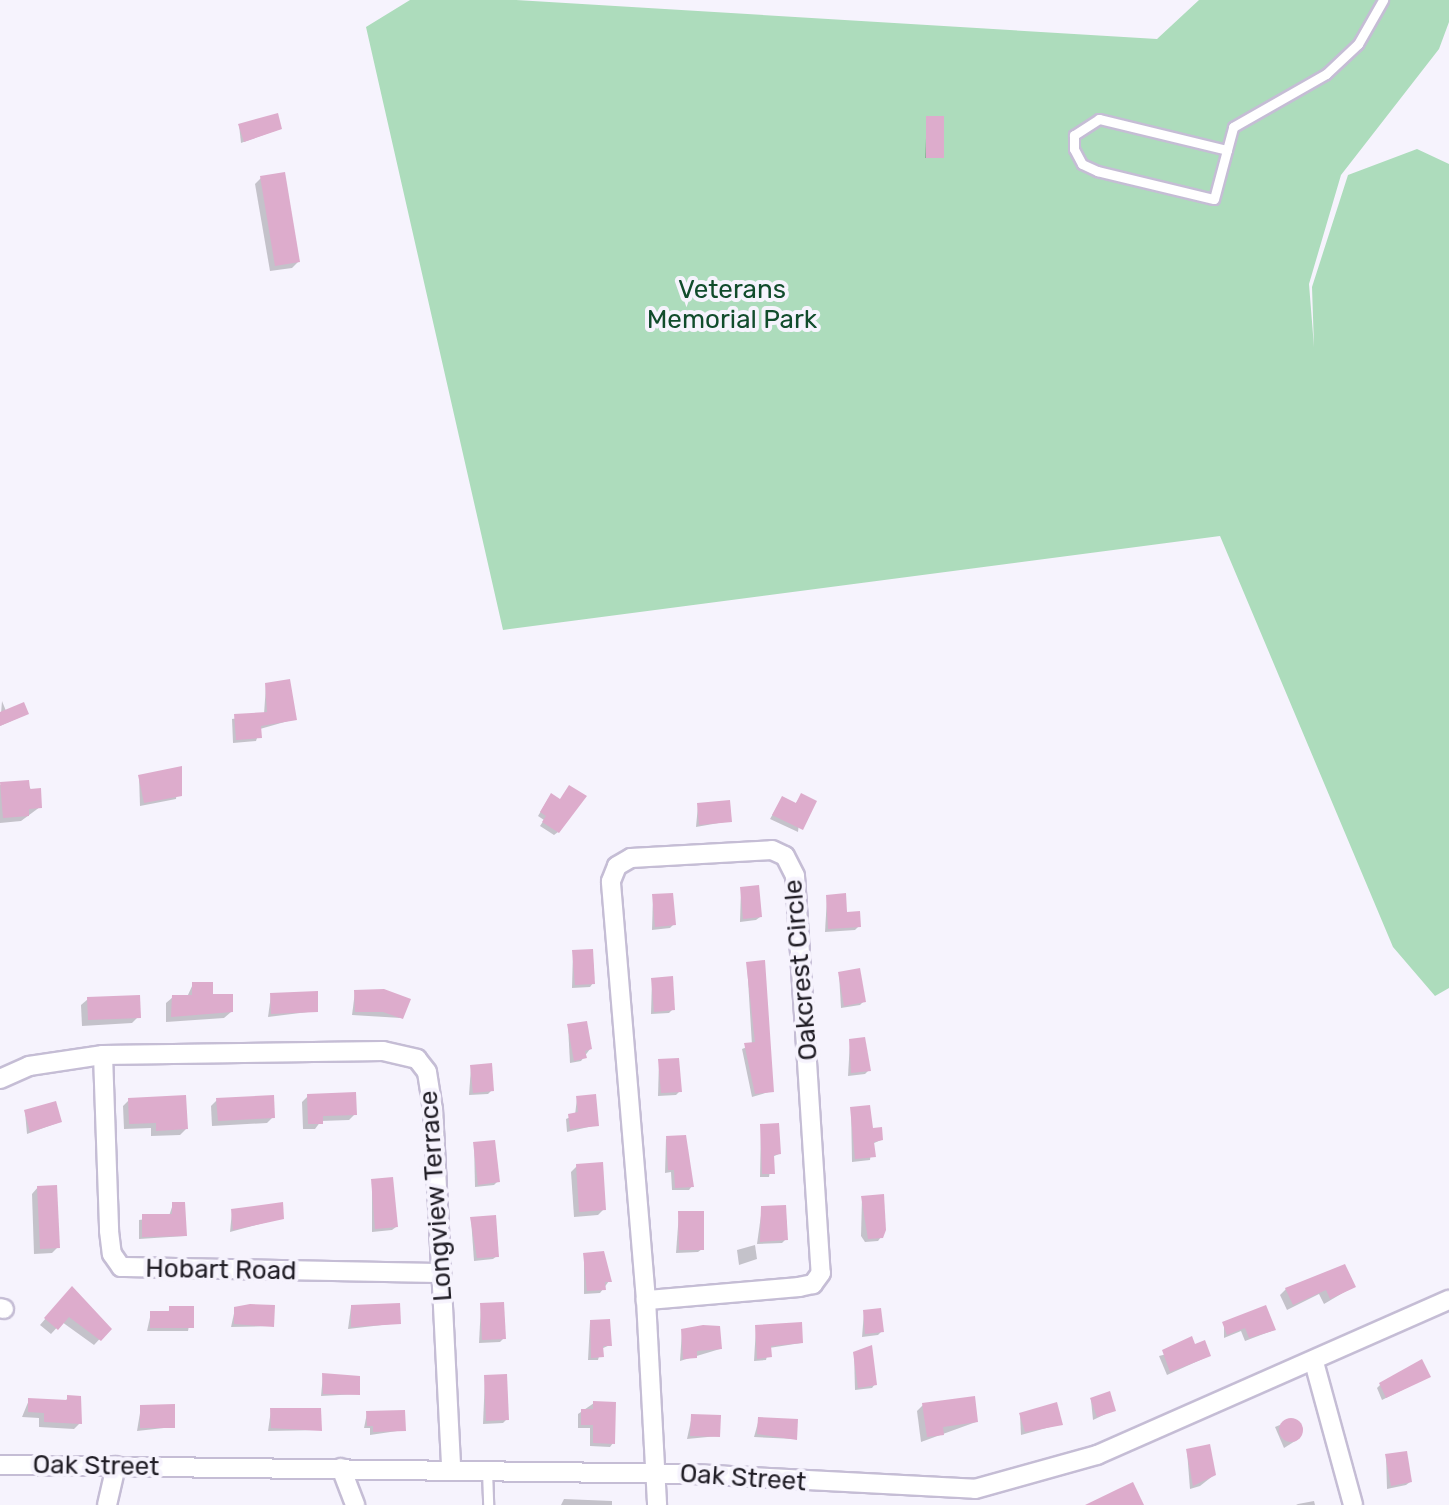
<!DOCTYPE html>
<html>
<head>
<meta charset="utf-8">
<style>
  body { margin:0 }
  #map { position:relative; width:1449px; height:1505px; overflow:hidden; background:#f6f3fd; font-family:Rubik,sans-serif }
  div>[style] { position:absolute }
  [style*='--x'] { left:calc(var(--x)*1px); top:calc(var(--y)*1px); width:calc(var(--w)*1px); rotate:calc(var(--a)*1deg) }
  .green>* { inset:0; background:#addcbc }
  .shadow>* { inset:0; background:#0003 }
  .building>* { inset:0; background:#ddaccc }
  .round { border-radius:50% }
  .roads { filter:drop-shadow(2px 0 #c5bdd5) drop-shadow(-2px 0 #c5bdd5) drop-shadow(0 2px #c5bdd5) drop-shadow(0 -2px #c5bdd5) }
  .lane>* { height:9px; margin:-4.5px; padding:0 4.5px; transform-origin:4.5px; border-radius:4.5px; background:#fff }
  .street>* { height:18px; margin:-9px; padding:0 9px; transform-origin:9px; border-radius:9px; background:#fff }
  span { translate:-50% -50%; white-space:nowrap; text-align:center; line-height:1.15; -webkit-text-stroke:8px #f6f3fd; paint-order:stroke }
  .park-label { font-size:26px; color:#114c2c }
  .street-label { font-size:26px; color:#211e26 }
</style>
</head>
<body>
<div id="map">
  <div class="green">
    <div style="clip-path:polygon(410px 0,516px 0,1157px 39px,1199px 0,1449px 0,1449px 22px,1439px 49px,1341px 175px,1309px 284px,1314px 347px,1312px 287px,1348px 175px,1417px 149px,1449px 164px,1449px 988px,1435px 996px,1393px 947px,1220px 536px,503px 630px,366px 27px)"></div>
  </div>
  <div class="shadow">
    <div style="clip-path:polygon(927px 118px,942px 157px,941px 158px,925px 158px)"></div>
    <div style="clip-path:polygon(239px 125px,280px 129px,241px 143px)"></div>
    <div style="clip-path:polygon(261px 178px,298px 262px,292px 268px,270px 271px,255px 184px)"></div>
    <div style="clip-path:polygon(266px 685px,295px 719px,260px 729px,256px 741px,233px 743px,232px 719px,264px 714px)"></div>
    <div style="clip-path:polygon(2px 701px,6px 711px,27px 714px,0 726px)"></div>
    <div style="clip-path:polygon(180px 769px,176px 799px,140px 806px,139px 777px)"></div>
    <div style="clip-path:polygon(27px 782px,40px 807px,21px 821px,0 823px,0 785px)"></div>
    <div style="clip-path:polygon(802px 795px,798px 832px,770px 819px,782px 798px,795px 804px)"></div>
    <div style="clip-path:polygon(548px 799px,558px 832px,554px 835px,540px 826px,544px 820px,538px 816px)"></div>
    <div style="clip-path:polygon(698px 805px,730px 821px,696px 827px)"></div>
    <div style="clip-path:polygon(741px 889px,760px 917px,756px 920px,740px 922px)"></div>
    <div style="clip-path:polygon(653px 896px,674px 924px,670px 928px,652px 930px)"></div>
    <div style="clip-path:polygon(827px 897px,859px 926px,855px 930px,825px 932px)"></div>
    <div style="clip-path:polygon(573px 952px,593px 983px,590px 987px,572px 988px)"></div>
    <div style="clip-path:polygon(747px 964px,772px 1091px,752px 1097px,742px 1049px,752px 1045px)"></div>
    <div style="clip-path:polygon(839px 974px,864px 1001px,860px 1005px,841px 1008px)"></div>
    <div style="clip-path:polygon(652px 980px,673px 1009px,669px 1013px,651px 1014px)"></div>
    <div style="clip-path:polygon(193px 984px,211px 996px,231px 1012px,224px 1018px,166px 1022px,166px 1003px,173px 997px,187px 997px)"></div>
    <div style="clip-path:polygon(355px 992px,401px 1018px,352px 1015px)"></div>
    <div style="clip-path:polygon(271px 995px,316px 1011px,268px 1017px)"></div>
    <div style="clip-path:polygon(88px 999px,138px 1017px,132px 1023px,82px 1026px,81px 1005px)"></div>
    <div style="clip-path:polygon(568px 1026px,590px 1049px,581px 1061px,570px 1063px)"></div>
    <div style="clip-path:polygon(850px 1041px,869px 1070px,865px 1074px,848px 1076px)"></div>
    <div style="clip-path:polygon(659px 1061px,680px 1091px,676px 1095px,658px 1096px)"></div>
    <div style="clip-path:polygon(471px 1067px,492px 1090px,488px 1094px,469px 1095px)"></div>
    <div style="clip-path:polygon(308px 1096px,355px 1114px,349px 1120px,321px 1121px,315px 1129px,303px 1129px,302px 1102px)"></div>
    <div style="clip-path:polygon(577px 1098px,597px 1125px,567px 1132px,566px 1119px,575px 1115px)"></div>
    <div style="clip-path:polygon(129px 1100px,186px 1129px,180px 1135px,151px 1136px,151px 1128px,124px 1129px,123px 1106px)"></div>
    <div style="clip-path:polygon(217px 1100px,273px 1117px,267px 1123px,212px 1126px,211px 1106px)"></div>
    <div style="clip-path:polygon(851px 1109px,881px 1140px,872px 1144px,870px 1160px,852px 1162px)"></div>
    <div style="clip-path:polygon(25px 1112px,60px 1122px,27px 1134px)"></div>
    <div style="clip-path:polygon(761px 1126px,779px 1154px,772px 1157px,769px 1177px,760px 1177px)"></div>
    <div style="clip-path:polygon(666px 1138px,692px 1186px,689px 1190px,672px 1190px,671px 1172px,665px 1173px)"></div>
    <div style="clip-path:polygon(474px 1144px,498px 1181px,494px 1185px,475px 1187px)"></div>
    <div style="clip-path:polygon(577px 1166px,604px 1209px,598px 1215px,574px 1217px,571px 1172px)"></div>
    <div style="clip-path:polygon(372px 1181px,396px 1227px,392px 1230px,372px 1232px)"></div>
    <div style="clip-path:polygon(38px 1187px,58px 1247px,52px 1253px,34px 1254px,32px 1194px)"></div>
    <div style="clip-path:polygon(862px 1198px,881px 1237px,878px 1241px,865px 1242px,861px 1236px)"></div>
    <div style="clip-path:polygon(173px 1204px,185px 1236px,139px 1239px,139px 1220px,169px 1216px)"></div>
    <div style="clip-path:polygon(762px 1208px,786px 1239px,782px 1243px,757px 1244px)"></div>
    <div style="clip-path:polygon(232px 1211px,282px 1218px,230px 1232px)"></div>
    <div style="clip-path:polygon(679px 1213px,702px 1249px,698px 1252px,676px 1253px)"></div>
    <div style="clip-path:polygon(471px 1219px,497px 1256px,493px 1259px,474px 1261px)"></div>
    <div style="clip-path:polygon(755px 1245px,757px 1259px,739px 1265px,737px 1250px)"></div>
    <div style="clip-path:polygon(584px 1255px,609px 1281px,600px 1293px,584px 1294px)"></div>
    <div style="clip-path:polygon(1353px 1287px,1324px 1304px,1319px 1294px,1287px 1310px,1280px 1295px,1286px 1289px)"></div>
    <div style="clip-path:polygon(66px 1295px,109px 1329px,94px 1345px,62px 1322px,51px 1334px,40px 1325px)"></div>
    <div style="clip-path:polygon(481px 1305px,504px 1338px,500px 1342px,479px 1343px)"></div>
    <div style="clip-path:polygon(351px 1307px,399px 1323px,348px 1329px)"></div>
    <div style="clip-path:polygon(192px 1308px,188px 1331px,147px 1331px,151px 1313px)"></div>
    <div style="clip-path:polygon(235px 1309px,272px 1326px,231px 1327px)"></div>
    <div style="clip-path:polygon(864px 1312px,882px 1331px,878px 1335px,862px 1337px)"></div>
    <div style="clip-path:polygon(590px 1322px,610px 1345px,601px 1349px,598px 1360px,588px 1360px)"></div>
    <div style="clip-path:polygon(1224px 1324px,1274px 1330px,1245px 1341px,1241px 1331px,1224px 1338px)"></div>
    <div style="clip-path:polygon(756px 1327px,801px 1343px,769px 1348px,766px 1360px,754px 1361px)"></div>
    <div style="clip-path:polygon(682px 1331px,720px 1349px,680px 1361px)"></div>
    <div style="clip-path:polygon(1194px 1347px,1209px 1356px,1167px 1375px,1159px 1356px)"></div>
    <div style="clip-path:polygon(854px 1354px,875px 1384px,872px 1388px,855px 1390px)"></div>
    <div style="clip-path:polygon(323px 1375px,358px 1394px,321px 1396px)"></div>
    <div style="clip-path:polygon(485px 1377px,507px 1419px,503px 1423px,483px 1424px)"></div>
    <div style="clip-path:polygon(1428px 1377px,1382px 1400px,1377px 1388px,1380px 1385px)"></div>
    <div style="clip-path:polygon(68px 1398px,80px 1423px,74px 1429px,39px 1427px,39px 1418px,22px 1417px,29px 1400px,64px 1402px)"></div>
    <div style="clip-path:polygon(1091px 1400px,1114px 1410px,1093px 1420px)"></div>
    <div style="clip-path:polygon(594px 1403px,613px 1443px,610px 1447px,590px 1446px,590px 1428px,578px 1428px,578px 1414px)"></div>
    <div style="clip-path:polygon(923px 1405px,976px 1422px,921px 1442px,917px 1411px)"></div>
    <div style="clip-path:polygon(141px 1407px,173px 1427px,137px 1431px)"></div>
    <div style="clip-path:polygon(271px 1410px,320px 1430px,268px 1431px)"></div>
    <div style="clip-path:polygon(367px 1413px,404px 1430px,370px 1435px,370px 1428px,364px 1428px)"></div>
    <div style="clip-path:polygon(1020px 1415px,1061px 1424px,1021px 1435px)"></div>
    <div style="clip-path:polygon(692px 1416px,718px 1436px,687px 1439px)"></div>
    <div style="clip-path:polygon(759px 1419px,795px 1439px,754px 1437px)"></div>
    <div style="clip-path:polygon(1294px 1419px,1300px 1438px,1284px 1448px,1275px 1427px)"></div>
    <div style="clip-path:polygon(1187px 1451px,1214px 1475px,1200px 1486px,1190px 1489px)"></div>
    <div style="clip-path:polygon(1386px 1456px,1410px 1482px,1406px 1485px,1387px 1489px)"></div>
    <div style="clip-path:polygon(564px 1499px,612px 1501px,612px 1505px,561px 1505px)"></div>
    <div style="clip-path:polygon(1314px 1501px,1315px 1505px,1296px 1505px,1298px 1504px)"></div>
  </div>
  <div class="building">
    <div style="clip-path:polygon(278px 113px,282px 129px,244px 142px,238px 124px)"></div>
    <div style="clip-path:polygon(926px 116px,944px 116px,944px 158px,926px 158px)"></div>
    <div style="clip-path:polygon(285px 172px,300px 262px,275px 266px,260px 176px)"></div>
    <div style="clip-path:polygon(290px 679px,297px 720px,261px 726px,262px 738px,236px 740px,234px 714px,267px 712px,265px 683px)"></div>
    <div style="clip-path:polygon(24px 702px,29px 714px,0 726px,0 712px)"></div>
    <div style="clip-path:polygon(182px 766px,182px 796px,144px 803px,138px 775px)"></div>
    <div style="clip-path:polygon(29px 780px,30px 789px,41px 788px,42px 808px,29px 809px,29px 816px,3px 818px,0 782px)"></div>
    <div style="clip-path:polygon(569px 785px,587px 796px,559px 833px,542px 822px,546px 816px,540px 812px,551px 793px,560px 799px)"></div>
    <div style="clip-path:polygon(801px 793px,817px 801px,803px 830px,772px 815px,782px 796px,796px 803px)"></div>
    <div style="clip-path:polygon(730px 800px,732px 822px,699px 825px,697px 803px)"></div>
    <div style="clip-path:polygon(759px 885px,762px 917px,743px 919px,740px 887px)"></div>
    <div style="clip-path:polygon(673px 893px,676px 925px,655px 927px,652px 894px)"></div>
    <div style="clip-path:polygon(846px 893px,847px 912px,860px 911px,861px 927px,828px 929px,826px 895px)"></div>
    <div style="clip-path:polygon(593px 949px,595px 984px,575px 985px,572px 950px)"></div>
    <div style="clip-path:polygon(765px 960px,774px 1092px,755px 1094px,744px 1043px,755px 1042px,746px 962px)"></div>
    <div style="clip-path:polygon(860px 968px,866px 1002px,844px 1006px,838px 972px)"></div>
    <div style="clip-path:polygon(673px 976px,675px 1010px,654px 1012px,651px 978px)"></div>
    <div style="clip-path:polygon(192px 982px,213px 982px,213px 994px,233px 994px,233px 1012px,171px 1017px,172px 995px,192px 995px)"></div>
    <div style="clip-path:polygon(384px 989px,411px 999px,403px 1019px,383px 1012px,355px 1012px,354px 990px)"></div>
    <div style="clip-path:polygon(318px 991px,318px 1012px,271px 1014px,270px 993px)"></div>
    <div style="clip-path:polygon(140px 995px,141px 1018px,88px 1020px,87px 997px)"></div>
    <div style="clip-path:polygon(587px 1021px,592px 1049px,585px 1051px,587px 1058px,574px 1061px,567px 1024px)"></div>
    <div style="clip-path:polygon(865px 1037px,871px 1071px,851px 1073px,849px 1039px)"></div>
    <div style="clip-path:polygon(679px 1058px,682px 1092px,661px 1093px,658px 1059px)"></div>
    <div style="clip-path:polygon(492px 1063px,494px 1091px,473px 1093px,470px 1065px)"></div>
    <div style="clip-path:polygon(356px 1092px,357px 1115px,323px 1116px,323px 1124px,308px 1124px,307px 1094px)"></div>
    <div style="clip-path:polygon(596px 1094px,599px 1126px,570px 1129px,568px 1114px,578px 1112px,576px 1096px)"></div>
    <div style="clip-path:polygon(186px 1095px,188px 1129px,156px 1131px,156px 1123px,129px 1124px,128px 1098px)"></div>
    <div style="clip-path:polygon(274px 1095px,275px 1118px,218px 1121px,216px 1098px)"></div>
    <div style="clip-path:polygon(56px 1101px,62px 1122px,30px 1132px,24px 1110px)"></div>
    <div style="clip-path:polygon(870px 1105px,873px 1128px,882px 1127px,883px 1140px,874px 1142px,876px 1157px,855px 1159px,850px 1107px)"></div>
    <div style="clip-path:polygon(779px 1123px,781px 1154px,774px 1155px,775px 1174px,762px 1174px,760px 1124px)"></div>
    <div style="clip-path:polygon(686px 1135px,694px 1187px,675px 1188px,674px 1170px,668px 1170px,666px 1136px)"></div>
    <div style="clip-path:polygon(495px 1140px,500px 1182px,478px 1185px,473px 1142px)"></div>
    <div style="clip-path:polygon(603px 1162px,606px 1210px,579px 1212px,576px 1164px)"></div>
    <div style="clip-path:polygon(393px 1177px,398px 1227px,375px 1229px,371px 1179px)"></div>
    <div style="clip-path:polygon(57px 1185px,60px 1248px,40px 1249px,37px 1186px)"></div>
    <div style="clip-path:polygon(884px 1194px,886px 1230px,883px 1238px,868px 1239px,861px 1196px)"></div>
    <div style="clip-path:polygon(172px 1202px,185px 1202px,187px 1236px,142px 1237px,142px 1214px,172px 1214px)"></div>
    <div style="clip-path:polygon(283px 1202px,284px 1219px,233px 1230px,231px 1209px)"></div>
    <div style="clip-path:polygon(786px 1205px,788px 1240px,760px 1242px,761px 1206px)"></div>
    <div style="clip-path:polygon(678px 1211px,704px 1211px,704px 1250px,679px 1250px)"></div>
    <div style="clip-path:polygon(496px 1215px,499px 1257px,477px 1258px,470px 1217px)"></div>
    <div style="clip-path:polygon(604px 1251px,612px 1282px,605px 1282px,606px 1290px,587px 1291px,583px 1253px)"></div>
    <div style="clip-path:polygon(1345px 1264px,1356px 1287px,1330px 1299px,1326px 1290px,1293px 1305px,1285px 1288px)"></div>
    <div style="clip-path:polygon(72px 1286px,112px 1329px,101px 1341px,69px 1317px,58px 1330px,44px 1318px)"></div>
    <div style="clip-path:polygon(504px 1302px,506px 1339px,482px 1340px,480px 1303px)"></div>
    <div style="clip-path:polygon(400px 1303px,401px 1324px,351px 1327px,351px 1305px)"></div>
    <div style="clip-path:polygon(250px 1304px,275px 1305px,274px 1327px,234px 1324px,234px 1307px)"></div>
    <div style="clip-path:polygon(1266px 1305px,1276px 1330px,1249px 1338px,1245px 1328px,1227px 1335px,1222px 1322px)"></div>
    <div style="clip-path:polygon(169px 1306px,194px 1306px,194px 1328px,150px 1328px,150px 1311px,169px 1311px)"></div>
    <div style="clip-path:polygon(881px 1308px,884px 1332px,865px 1334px,863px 1310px)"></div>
    <div style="clip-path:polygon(610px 1319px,612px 1346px,603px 1346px,604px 1357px,591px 1358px,590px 1320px)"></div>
    <div style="clip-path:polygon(802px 1322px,803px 1343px,771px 1346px,772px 1357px,757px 1359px,755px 1325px)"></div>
    <div style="clip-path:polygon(703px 1325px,720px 1326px,722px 1349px,697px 1351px,697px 1358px,683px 1359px,681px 1329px)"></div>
    <div style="clip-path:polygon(1192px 1336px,1195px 1344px,1205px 1340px,1211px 1356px,1170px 1372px,1162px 1350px)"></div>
    <div style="clip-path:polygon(872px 1345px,877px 1385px,858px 1388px,853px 1352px)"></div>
    <div style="clip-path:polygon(1422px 1359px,1431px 1377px,1386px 1398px,1379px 1383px)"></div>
    <div style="clip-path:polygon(322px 1373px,360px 1376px,360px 1395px,323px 1394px)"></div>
    <div style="clip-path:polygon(507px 1374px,509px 1420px,486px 1421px,484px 1375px)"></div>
    <div style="clip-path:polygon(1110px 1391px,1116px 1411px,1097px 1417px,1090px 1398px)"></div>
    <div style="clip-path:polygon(67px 1395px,81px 1396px,82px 1424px,44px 1422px,44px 1413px,28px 1412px,28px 1398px,67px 1400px)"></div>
    <div style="clip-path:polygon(975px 1396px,978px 1422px,943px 1427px,944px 1435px,927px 1437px,922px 1403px)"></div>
    <div style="clip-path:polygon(593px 1401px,616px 1402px,615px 1444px,593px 1443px,593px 1425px,581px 1425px,581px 1409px,593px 1409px)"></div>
    <div style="clip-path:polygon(1057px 1402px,1063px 1425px,1025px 1432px,1019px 1413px)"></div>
    <div style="clip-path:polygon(175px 1404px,175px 1428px,140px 1428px,140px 1405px)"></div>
    <div style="clip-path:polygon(270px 1408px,321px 1408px,322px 1431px,271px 1428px)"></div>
    <div style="clip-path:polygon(405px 1410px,406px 1431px,373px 1432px,373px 1426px,367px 1426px,366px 1411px)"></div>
    <div style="clip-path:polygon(691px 1414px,721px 1415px,720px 1437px,690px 1436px)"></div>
    <div style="clip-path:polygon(758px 1417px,798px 1419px,797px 1440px,757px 1434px)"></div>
    <div class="round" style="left:1279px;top:1418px;width:24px;height:24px"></div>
    <div style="clip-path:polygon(1210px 1444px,1216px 1475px,1193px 1486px,1186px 1449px)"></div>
    <div style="clip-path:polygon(1407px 1451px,1412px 1482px,1391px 1486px,1385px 1454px)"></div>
    <div style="clip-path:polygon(1133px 1482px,1144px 1505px,1085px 1505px,1118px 1489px)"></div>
  </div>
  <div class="roads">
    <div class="lane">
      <div style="--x:1227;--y:150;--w:132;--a:-166.4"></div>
      <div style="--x:1099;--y:119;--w:30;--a:147"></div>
      <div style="--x:1074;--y:135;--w:14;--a:90"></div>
      <div style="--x:1074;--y:149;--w:17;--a:62"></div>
      <div style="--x:1082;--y:164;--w:17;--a:25"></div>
      <div style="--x:1097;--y:171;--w:120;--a:13.5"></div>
      <div style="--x:1214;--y:199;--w:51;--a:-75.1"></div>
      <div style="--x:1227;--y:150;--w:24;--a:-75"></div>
      <div style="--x:1233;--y:127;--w:107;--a:-29.7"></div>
      <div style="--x:1326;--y:74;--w:44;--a:-43.2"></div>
      <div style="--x:1358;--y:44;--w:51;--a:-60.4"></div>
      <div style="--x:487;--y:1470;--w:35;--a:88"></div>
    </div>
    <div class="street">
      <div style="--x:103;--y:1055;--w:176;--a:88"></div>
      <div style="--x:109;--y:1231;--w:23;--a:83"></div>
      <div style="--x:112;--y:1254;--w:16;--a:55"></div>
      <div style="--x:121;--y:1267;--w:320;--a:1.1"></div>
      <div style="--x:0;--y:1079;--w:32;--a:-24"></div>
      <div style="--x:29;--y:1066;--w:75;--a:-8.5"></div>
      <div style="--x:103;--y:1055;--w:280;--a:-0.8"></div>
      <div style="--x:383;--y:1051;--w:35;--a:13"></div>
      <div style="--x:417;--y:1059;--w:16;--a:52"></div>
      <div style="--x:427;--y:1072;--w:37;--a:81"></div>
      <div style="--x:433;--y:1109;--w:361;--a:87.1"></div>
      <div style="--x:646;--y:1300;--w:420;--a:-94.8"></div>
      <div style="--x:611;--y:881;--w:16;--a:-68"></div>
      <div style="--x:617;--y:866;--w:16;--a:-30"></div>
      <div style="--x:631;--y:858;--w:141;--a:-3.2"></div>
      <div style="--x:772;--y:850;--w:14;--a:25"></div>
      <div style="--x:785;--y:856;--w:22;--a:63"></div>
      <div style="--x:795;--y:876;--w:398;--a:86.3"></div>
      <div style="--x:821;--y:1273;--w:14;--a:126"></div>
      <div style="--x:813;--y:1284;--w:14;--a:168"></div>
      <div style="--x:799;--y:1287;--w:154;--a:175.1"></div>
      <div style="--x:646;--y:1300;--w:205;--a:86.9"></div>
      <div style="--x:0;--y:1308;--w:4;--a:14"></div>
      <div style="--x:1314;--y:1362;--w:148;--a:74.7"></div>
      <div style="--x:0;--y:1465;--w:693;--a:0.74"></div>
      <div style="--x:693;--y:1474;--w:282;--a:3"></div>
      <div style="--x:975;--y:1489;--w:127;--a:-15.6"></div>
      <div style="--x:1097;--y:1455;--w:385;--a:-23.8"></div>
      <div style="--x:341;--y:1468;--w:40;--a:69"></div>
      <div style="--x:107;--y:1505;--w:40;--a:-77"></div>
    </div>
  </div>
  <div class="park-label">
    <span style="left:732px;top:305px">Veterans<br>Memorial Park</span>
  </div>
  <div class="street-label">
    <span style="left:801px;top:970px;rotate:-95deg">Oakcrest Circle</span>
    <span style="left:436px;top:1196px;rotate:-94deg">Longview Terrace</span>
    <span style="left:221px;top:1270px;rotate:1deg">Hobart Road</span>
    <span style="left:96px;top:1466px;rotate:1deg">Oak Street</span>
    <span style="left:743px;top:1478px;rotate:4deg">Oak Street</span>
  </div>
</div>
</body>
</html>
